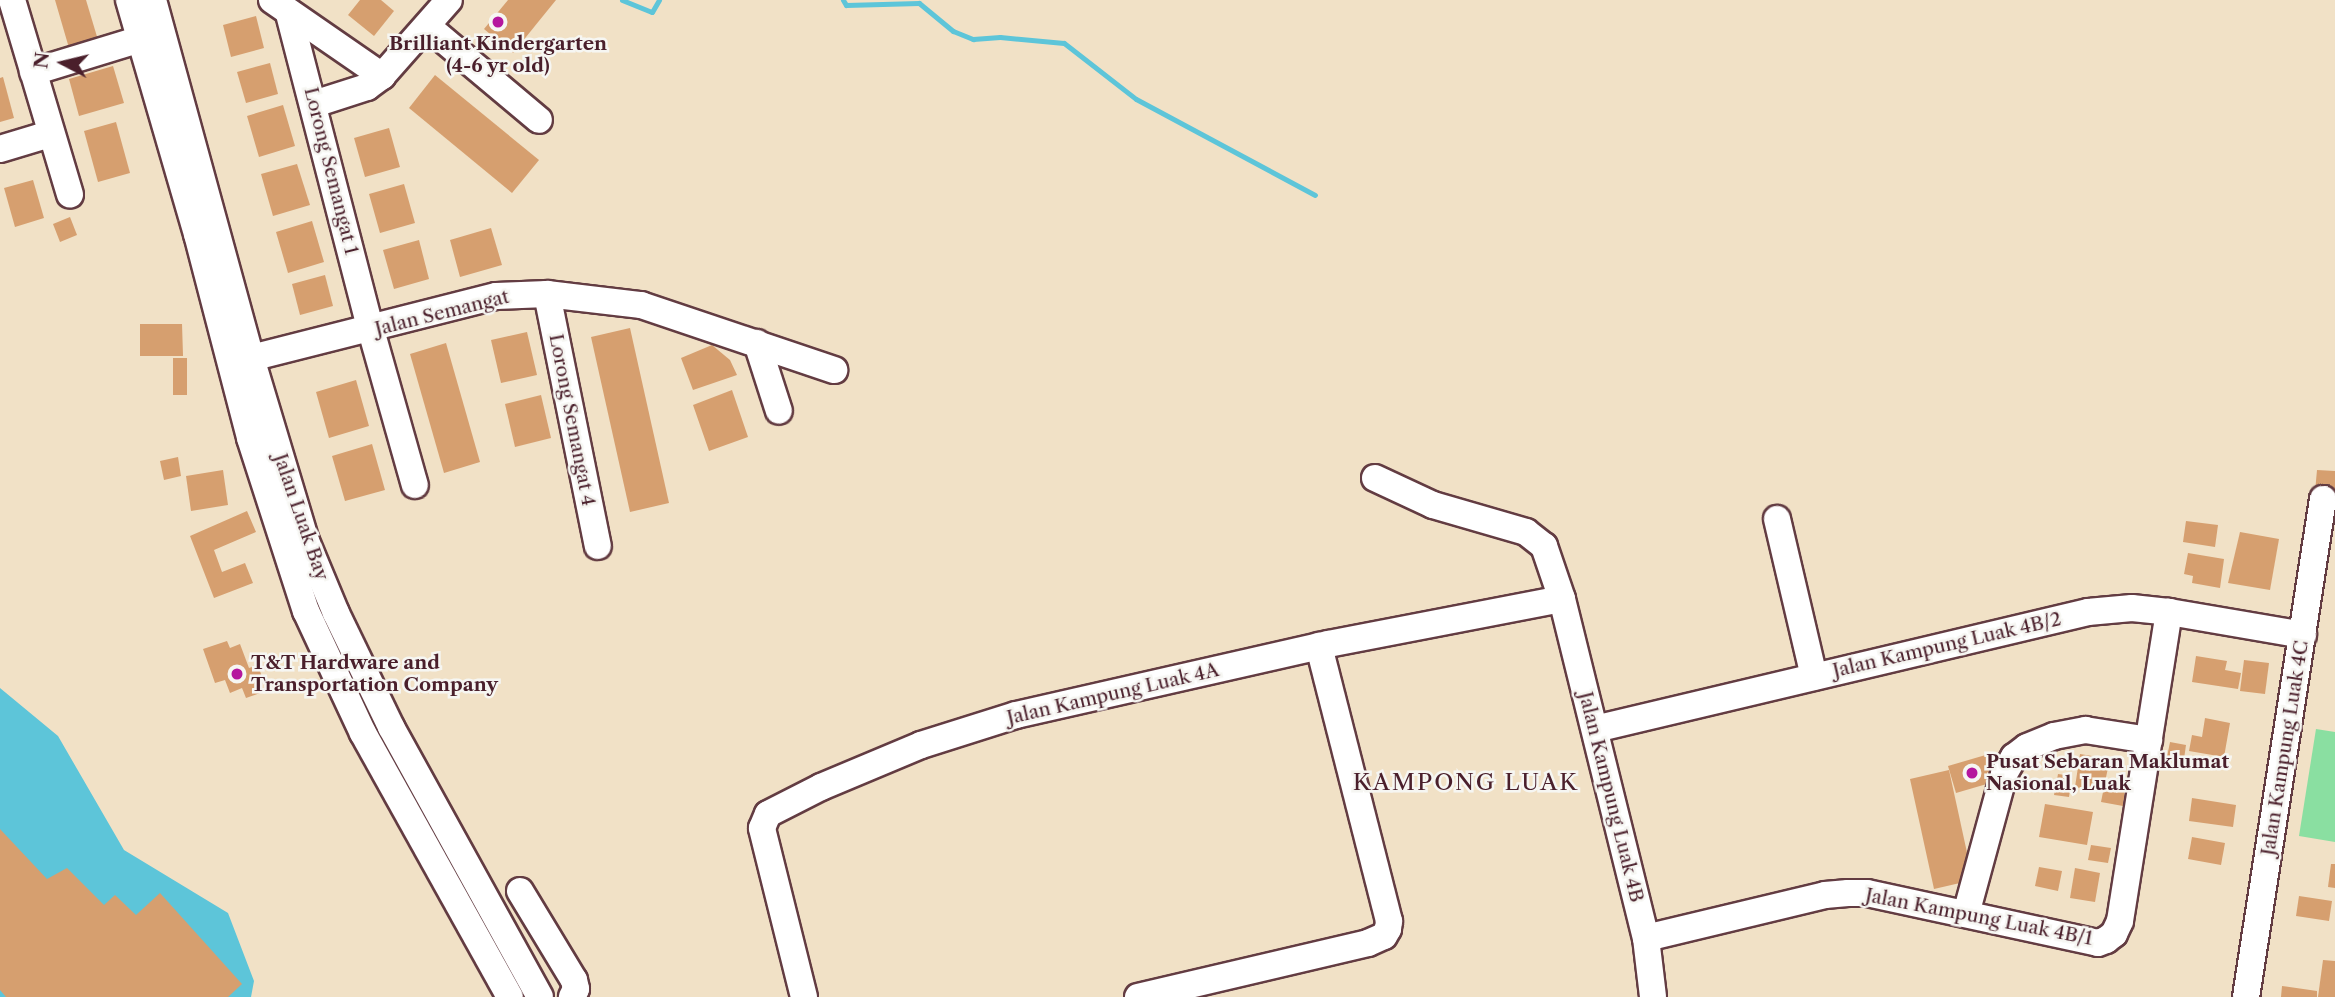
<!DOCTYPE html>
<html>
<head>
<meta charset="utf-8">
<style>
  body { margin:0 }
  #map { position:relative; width:2335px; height:997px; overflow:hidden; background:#f1e1c6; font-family:"Libre Caslon Text",serif }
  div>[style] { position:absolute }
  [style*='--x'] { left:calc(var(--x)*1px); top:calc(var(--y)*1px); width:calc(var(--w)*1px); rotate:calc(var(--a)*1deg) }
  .green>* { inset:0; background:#8adfa1 }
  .water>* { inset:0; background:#5dc5d9 }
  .stream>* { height:5px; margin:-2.5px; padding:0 2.5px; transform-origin:2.5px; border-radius:2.5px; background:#5dc5d9 }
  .building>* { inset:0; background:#d69f6f }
  .roads { filter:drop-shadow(2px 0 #633c42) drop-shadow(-2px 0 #633c42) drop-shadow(0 2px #633c42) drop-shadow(0 -2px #633c42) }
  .minor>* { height:26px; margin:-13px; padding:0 13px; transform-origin:13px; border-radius:13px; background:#fff }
  .dots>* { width:19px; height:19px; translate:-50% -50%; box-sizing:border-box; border:4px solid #f6f6f2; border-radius:50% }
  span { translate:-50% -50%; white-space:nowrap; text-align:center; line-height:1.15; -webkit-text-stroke:5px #f6f6f2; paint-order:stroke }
  .poi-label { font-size:19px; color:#4a1f2b; font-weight:700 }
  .left { translate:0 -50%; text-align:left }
  .street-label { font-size:19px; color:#4a1f2b }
  .quarter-label { font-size:23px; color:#4a1f2b; letter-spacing:2px }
  .north { position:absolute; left:28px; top:28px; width:70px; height:70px; -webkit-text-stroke:5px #f6f6f2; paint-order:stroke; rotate:277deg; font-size:19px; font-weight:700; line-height:28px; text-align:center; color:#4a1f2b }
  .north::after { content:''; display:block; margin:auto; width:24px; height:32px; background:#4a1f2b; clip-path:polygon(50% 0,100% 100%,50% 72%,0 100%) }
</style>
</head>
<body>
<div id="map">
  <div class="green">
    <div style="clip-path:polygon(2316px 729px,2335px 732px,2335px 842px,2299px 836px)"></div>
  </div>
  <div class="water">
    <div style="clip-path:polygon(0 688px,58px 736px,124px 850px,228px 913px,254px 981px,251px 997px,0 997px)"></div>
  </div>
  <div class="stream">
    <div style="--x:622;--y:0;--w:32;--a:22"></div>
    <div style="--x:652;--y:12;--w:14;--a:-60"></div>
    <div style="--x:843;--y:0;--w:6;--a:59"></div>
    <div style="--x:846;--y:5;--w:73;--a:-1.6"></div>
    <div style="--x:919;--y:3;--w:44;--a:39.5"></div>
    <div style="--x:953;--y:31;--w:22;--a:22"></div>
    <div style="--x:973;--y:39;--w:27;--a:-4"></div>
    <div style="--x:1000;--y:37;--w:64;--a:5.4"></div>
    <div style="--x:1064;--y:43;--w:91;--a:37.9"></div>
    <div style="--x:1136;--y:99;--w:203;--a:28.2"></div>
  </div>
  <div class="building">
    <div style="clip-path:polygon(55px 0,86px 0,98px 40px,69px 48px)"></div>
    <div style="clip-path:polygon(360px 0,381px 0,394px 11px,374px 36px,348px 15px)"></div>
    <div style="clip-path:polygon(508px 0,556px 0,513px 53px,484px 29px)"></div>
    <div style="clip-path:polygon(256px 16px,264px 48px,231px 57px,223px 25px)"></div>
    <div style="clip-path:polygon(270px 63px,278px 94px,246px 103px,237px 72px)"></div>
    <div style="clip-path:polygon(113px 66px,124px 103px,79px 116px,69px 79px)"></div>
    <div style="clip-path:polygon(435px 75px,539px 160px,512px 193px,409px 108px)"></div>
    <div style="clip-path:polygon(3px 77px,14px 118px,0 122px,0 78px)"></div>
    <div style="clip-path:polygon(283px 105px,295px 146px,259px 157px,247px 116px)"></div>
    <div style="clip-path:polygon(116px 122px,130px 173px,98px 182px,84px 131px)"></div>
    <div style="clip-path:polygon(389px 128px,400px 167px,365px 177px,354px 138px)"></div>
    <div style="clip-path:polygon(297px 164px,310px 205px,273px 216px,261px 174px)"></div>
    <div style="clip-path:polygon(33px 180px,44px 218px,15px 227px,4px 188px)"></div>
    <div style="clip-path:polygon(404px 184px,415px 223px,380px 233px,369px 194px)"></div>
    <div style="clip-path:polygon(70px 217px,77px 235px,60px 242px,53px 224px)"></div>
    <div style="clip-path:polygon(312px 221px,324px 262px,288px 273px,276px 232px)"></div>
    <div style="clip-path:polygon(491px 228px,502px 265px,460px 277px,450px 240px)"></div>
    <div style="clip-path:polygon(419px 240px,429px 279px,394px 289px,383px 250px)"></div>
    <div style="clip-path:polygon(325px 275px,333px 306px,300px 315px,292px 284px)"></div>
    <div style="clip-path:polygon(140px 324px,182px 324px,183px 356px,140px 356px)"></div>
    <div style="clip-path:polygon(630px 328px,669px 503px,630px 512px,591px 337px)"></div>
    <div style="clip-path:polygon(527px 332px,537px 375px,501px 383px,491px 340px)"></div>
    <div style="clip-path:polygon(446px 343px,480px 462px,444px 473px,410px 354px)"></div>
    <div style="clip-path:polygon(712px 345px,730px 360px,737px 375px,693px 390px,681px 358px)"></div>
    <div style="clip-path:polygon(173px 358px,187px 358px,187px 395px,173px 395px)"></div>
    <div style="clip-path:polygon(356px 380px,369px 426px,329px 438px,316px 392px)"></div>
    <div style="clip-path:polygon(732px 390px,748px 437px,709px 451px,693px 405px)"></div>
    <div style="clip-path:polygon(541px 395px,551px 438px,515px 447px,505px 404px)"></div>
    <div style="clip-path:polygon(372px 444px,385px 490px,345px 501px,332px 456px)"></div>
    <div style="clip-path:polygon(178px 457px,181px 476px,164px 480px,160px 461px)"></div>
    <div style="clip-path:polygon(223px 470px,228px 505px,191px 511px,186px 476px)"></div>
    <div style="clip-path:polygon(2317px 470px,2335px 471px,2335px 494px,2315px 492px)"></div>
    <div style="clip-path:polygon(247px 511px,256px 532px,214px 550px,222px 572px,245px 563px,253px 583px,214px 598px,190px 536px)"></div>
    <div style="clip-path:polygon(2186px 521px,2218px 525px,2215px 547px,2183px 542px)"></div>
    <div style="clip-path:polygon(2240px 532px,2279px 539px,2270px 590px,2228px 583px)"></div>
    <div style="clip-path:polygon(2188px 553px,2224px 559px,2220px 588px,2192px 583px,2193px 576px,2184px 574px)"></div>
    <div style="clip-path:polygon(227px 641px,230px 648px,240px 644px,249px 668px,258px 665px,264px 683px,257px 685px,260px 693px,246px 698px,242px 688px,230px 693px,225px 680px,215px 683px,203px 649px)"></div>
    <div style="clip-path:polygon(2196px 656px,2227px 661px,2225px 670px,2241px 673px,2238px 689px,2192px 682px)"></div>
    <div style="clip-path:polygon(2244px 660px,2269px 663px,2265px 694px,2240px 691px)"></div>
    <div style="clip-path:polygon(2205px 718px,2230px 723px,2224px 757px,2189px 751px,2192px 735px,2202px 737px)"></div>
    <div style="clip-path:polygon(2170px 742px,2186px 745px,2184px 759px,2167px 757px)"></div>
    <div style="clip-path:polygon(1989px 754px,1997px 781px,1956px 793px,1948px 766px)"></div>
    <div style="clip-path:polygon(2080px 754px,2104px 758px,2102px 767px,2108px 768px,2105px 782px,2100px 781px,2098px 791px,2075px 787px)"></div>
    <div style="clip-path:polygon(1949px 770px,1973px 880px,1934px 889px,1910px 779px)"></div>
    <div style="clip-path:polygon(2058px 774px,2072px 776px,2069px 797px,2054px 795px)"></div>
    <div style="clip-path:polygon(2104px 787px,2125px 790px,2123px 806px,2101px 802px)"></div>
    <div style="clip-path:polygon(2192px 798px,2236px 805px,2233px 827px,2189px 821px)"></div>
    <div style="clip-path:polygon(2045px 804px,2093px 812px,2087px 845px,2039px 837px)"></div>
    <div style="clip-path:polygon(0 829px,47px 879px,67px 868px,104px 905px,115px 895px,136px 915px,160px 893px,242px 984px,228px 997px,6px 997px,0 990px)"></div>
    <div style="clip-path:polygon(2192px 837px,2225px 843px,2221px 865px,2188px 859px)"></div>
    <div style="clip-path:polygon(2091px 845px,2111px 848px,2108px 863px,2088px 860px)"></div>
    <div style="clip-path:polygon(2331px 864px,2335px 864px,2335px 888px,2328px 887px)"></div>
    <div style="clip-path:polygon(2039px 867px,2062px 871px,2058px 891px,2035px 886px)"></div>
    <div style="clip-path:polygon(2075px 868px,2100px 873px,2095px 902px,2070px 898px)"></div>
    <div style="clip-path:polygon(2299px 896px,2332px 901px,2329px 921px,2296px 916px)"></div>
    <div style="clip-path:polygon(2323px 960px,2335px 961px,2335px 997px,2318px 997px)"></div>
    <div style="clip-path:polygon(2282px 986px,2317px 991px,2317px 997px,2281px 997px)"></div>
  </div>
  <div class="roads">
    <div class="minor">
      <div style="--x:12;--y:0;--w:203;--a:73.4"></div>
      <div style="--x:129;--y:0;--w:244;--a:73.8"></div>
      <div style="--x:197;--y:234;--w:211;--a:75.4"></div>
      <div style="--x:250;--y:438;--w:182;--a:72.1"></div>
      <div style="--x:306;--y:611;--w:135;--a:65"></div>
      <div style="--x:363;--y:733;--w:302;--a:60.9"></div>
      <div style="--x:153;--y:0;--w:371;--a:74.7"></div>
      <div style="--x:251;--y:358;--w:191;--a:73.3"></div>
      <div style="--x:306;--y:541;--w:78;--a:67.4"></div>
      <div style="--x:336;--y:613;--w:127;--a:64.2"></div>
      <div style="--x:391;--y:727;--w:308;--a:61.1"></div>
      <div style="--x:272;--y:0;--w:134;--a:34.6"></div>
      <div style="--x:289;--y:14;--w:326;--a:75.5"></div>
      <div style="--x:371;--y:330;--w:161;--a:74.2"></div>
      <div style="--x:427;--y:26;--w:146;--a:40"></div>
      <div style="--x:33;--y:72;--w:113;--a:-17"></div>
      <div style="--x:314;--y:104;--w:56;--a:-17.8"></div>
      <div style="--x:367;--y:87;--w:19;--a:-36"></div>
      <div style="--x:382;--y:76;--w:101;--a:-48.6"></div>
      <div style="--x:0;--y:149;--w:52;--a:-16.7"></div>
      <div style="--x:547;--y:294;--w:257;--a:78.6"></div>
      <div style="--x:757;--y:343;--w:71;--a:72.1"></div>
      <div style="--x:251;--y:358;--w:253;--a:-14.2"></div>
      <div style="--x:496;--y:296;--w:51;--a:-2.2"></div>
      <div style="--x:547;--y:294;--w:95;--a:6.7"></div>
      <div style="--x:641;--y:305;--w:204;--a:18.6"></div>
      <div style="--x:1375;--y:478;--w:64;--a:25"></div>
      <div style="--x:1433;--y:505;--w:97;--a:16.2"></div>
      <div style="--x:1526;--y:532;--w:23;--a:38"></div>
      <div style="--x:1544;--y:546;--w:56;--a:71.2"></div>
      <div style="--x:1562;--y:599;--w:349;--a:76.1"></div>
      <div style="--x:1646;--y:938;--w:59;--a:83.2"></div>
      <div style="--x:1777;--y:519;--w:162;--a:76.8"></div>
      <div style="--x:1595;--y:729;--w:507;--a:-13.35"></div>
      <div style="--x:2088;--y:612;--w:44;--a:-5.2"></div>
      <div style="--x:2132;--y:608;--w:37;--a:6"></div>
      <div style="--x:2169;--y:612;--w:136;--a:9.7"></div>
      <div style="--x:520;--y:891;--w:104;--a:58.8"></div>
      <div style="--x:574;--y:980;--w:9;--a:77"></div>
      <div style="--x:576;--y:989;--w:9;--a:117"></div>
      <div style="--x:1966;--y:914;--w:145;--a:-74.8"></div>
      <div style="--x:2004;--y:774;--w:20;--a:-60"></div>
      <div style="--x:2014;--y:757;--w:16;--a:-38"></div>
      <div style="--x:2027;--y:747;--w:29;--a:-22"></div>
      <div style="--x:2054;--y:736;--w:32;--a:-11"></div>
      <div style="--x:2085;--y:730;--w:65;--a:8.9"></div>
      <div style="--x:1646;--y:938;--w:184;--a:-13.5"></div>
      <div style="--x:1825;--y:895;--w:23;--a:-5"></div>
      <div style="--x:1848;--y:893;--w:19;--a:0"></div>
      <div style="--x:1867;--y:893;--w:236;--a:12.2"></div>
      <div style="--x:2098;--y:943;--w:9;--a:-21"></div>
      <div style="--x:2106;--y:940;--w:10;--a:-37"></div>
      <div style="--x:2114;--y:934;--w:14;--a:-65"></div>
      <div style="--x:2120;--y:921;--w:313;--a:-81"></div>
      <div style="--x:804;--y:997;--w:174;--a:-104"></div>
      <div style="--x:762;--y:828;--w:15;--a:-67"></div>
      <div style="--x:768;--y:814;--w:59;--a:-27"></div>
      <div style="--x:821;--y:787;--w:108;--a:-22.8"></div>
      <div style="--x:921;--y:745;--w:100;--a:-17.5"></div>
      <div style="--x:1016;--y:715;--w:320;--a:-12.8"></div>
      <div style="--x:1328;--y:644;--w:238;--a:-10.9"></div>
      <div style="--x:1138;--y:997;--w:236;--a:-13.2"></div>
      <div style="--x:1368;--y:943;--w:17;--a:-24"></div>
      <div style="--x:1384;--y:936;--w:8;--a:-60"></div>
      <div style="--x:1388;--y:929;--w:8;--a:-83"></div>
      <div style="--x:1389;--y:921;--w:284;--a:-104.3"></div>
      <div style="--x:2246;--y:997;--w:504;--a:-81.21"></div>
    </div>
  </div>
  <div class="dots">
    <div style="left:498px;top:22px;background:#b5179e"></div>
    <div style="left:237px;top:674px;background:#b5179e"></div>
    <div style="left:1972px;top:773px;background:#b5179e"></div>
  </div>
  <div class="poi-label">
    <span style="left:498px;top:55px">Brilliant Kindergarten<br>(4-6 yr old)</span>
    <span class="left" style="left:251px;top:674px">T&amp;T Hardware and<br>Transportation Company</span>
    <span class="left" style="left:1986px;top:773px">Pusat Sebaran Maklumat<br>Nasional, Luak</span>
  </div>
  <div class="street-label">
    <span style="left:331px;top:171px;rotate:76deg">Lorong Semangat 1</span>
    <span style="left:442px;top:313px;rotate:-14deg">Jalan Semangat</span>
    <span style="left:572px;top:420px;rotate:79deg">Lorong Semangat 4</span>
    <span style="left:301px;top:517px;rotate:71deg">Jalan Luak Bay</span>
    <span style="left:1947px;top:645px;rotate:-13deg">Jalan Kampung Luak 4B/2</span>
    <span style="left:1113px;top:694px;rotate:-13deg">Jalan Kampung Luak 4A</span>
    <span style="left:2285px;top:748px;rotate:-81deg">Jalan Kampung Luak 4C</span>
    <span style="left:1611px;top:797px;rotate:76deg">Jalan Kampung Luak 4B</span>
    <span style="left:1979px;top:917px;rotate:11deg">Jalan Kampung Luak 4B/1</span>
  </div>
  <div class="quarter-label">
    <span style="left:1466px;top:782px">KAMPONG LUAK</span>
  </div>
  <div class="north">N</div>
</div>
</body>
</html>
